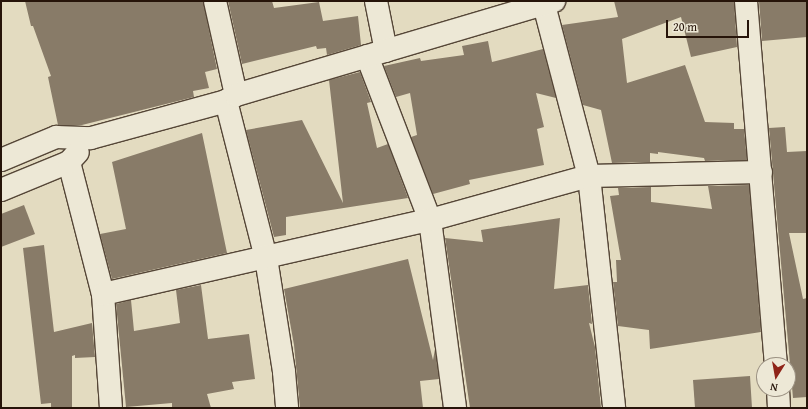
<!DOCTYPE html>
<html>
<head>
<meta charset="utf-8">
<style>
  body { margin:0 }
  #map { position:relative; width:808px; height:409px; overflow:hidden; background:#e3dbc0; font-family:"Gentium Book Plus",serif }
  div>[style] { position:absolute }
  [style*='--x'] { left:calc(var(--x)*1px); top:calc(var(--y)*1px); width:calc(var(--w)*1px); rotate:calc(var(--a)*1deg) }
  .building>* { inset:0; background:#887b68 }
  .roads { filter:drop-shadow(1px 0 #554637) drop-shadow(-1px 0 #554637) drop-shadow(0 1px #554637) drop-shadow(0 -1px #554637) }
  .minor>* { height:22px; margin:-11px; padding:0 11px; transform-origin:11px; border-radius:11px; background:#ede8d6 }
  span { translate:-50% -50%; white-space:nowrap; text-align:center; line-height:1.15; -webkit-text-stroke:3.5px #ede8d6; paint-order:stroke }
  .frame { position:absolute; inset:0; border:2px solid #261409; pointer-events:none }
  .north { position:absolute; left:756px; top:357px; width:40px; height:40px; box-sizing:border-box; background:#ede8d6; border:1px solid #9d9384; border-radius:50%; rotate:191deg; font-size:11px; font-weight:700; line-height:16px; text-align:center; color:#261409 }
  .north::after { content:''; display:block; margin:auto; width:14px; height:18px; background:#8f2418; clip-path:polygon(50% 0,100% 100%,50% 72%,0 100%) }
  .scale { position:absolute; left:666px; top:20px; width:83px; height:18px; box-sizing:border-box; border:2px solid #261409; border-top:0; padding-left:5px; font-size:12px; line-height:14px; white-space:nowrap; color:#261409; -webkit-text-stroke:3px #ede8d6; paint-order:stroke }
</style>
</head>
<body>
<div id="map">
  <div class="building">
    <div style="clip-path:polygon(25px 1px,203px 1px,217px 69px,205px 72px,209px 88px,193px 91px,194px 97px,82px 125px,58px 125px,48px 77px,51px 76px,33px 26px,31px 26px)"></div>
    <div style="clip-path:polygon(228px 1px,272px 1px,274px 8px,319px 2px,323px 21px,358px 16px,361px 45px,327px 55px,326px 48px,317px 49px,316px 46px,242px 64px)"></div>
    <div style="clip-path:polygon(614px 1px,734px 1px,737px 47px,691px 57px,681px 17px,622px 39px,627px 83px,685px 65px,705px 122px,734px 123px,734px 129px,744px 129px,747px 160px,705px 161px,704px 158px,658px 152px,658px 154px,650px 153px,650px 162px,612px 163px,601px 110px,583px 105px,562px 25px,618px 17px)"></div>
    <div style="clip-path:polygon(759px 1px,807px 1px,807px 37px,762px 41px)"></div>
    <div style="clip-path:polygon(488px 41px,492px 62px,543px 49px,556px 98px,536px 93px,544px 127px,537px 129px,544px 165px,469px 180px,470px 184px,433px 194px,411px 137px,417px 135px,410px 93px,396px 97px,384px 66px,420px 58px,421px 61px,464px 55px,462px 46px)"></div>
    <div style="clip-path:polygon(360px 72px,371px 102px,367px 103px,377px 148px,388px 144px,408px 198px,286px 217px,286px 235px,274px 237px,246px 130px,302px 120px,343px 203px,329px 80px)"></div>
    <div style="clip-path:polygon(785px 127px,787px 152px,807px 151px,807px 233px,789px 233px,803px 299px,807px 298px,807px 397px,793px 398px,769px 128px)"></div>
    <div style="clip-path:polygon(202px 133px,227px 253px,112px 279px,100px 234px,126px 229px,112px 162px)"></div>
    <div style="clip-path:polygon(749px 185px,761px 332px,650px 349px,649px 330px,618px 326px,613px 282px,617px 282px,616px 260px,621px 260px,610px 196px,619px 195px,618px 188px,651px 187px,651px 202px,712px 209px,708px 186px)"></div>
    <div style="clip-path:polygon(24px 205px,35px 234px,1px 247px,1px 214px)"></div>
    <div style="clip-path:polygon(560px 218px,554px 289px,588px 285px,592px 324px,589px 323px,595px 347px,601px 408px,470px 408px,445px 238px,483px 242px,481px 230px)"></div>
    <div style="clip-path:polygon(44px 245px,54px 332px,92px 323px,95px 357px,75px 358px,75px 355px,72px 356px,72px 408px,51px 408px,51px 403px,41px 404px,23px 248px)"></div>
    <div style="clip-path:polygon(408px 259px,433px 360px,435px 349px,439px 379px,420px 381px,423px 408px,300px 408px,294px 345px,284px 289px)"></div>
    <div style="clip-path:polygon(201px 285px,208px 339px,249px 334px,255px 379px,232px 382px,234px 389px,207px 394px,211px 408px,172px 408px,172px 403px,126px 407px,116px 304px,131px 300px,134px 331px,180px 323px,176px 290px)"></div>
    <div style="clip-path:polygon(750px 376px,752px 408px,695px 408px,693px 380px)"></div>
  </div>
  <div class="roads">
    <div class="minor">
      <div style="--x:215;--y:1;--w:96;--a:77.4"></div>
      <div style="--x:376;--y:1;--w:51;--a:78.7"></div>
      <div style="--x:543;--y:1;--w:181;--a:75.3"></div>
      <div style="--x:589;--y:176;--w:233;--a:83.8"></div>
      <div style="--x:746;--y:1;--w:365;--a:85.3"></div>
      <div style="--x:367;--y:56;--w:176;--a:69"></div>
      <div style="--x:430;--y:220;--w:190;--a:82.4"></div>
      <div style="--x:226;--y:101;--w:162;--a:75.7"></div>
      <div style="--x:266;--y:258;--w:115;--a:81"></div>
      <div style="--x:284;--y:372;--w:36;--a:85"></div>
      <div style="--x:1;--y:160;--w:60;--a:-22.7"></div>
      <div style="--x:56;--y:137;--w:35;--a:2"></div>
      <div style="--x:91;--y:138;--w:140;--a:-15.3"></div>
      <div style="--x:226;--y:101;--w:12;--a:-31"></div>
      <div style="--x:236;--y:95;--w:332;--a:-16.5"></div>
      <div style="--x:69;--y:162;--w:136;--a:75.6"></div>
      <div style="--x:103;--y:294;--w:114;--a:86"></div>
      <div style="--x:1;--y:190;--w:74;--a:-22.4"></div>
      <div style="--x:69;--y:162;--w:13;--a:-48"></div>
      <div style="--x:103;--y:294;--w:335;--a:-12.8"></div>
      <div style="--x:430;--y:220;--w:165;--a:-15.5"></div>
      <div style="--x:589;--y:176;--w:172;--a:-1.3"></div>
      <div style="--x:778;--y:389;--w:19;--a:87"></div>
    </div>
  </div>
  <div class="frame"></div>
  <div class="north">N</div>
  <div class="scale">20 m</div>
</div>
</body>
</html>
